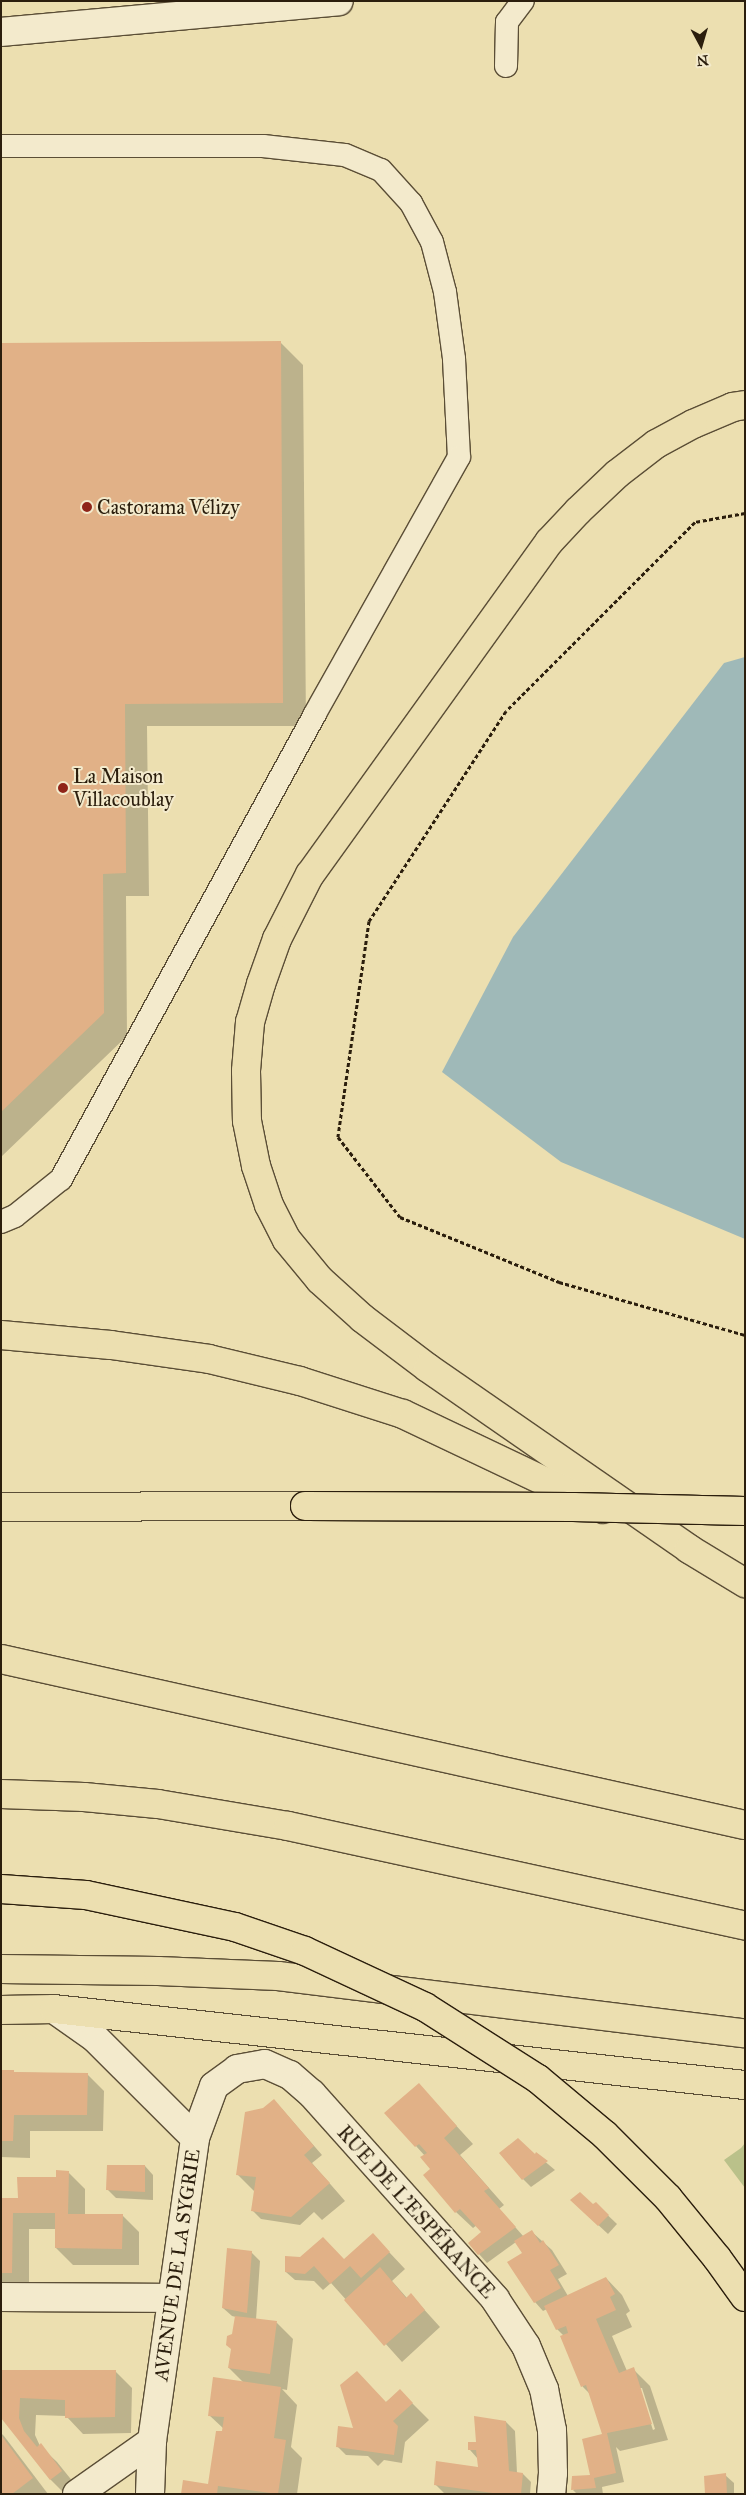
<!DOCTYPE html>
<html>
<head>
<meta charset="utf-8">
<style>
  body { margin:0 }
  #map { position:relative; width:746px; height:2495px; overflow:hidden; background:#ecdfb0; font-family:"IM FELL Great Primer",serif }
  div>[style] { position:absolute }
  [style*='--x'] { left:calc(var(--x)*1px); top:calc(var(--y)*1px); width:calc(var(--w)*1px); rotate:calc(var(--a)*1deg) }
  .green>* { inset:0; background:#bac18a }
  .water>* { inset:0; background:#9fb9b8 }
  .shadow>* { inset:0; background:#0003 }
  .building>* { inset:0; background:#e1b187 }
  .path>* { height:3px; margin-top:-1.5px; transform-origin:0; background:repeating-linear-gradient(90deg,#2b1e0d 0 4px,transparent 0 6.5px) }
  .roads { filter:drop-shadow(1px 0 #5b4e36) drop-shadow(-1px 0 #5b4e36) drop-shadow(0 1px #5b4e36) drop-shadow(0 -1px #5b4e36) }
  .lane>* { height:22px; margin:-11px; padding:0 11px; transform-origin:11px; border-radius:11px; background:#f3eacc }
  .street>* { height:28px; margin:-14px; padding:0 14px; transform-origin:14px; border-radius:14px; background:#f3eacc }
  .secondary>* { height:28px; margin:-14px; padding:0 14px; transform-origin:14px; border-radius:14px; background:#f3eacc }
  .primary>* { height:28px; margin:-14px; padding:0 14px; transform-origin:14px; border-radius:14px; background:#ecdfb0 }
  .highway>* { height:28px; margin:-14px; padding:0 14px; transform-origin:14px; border-radius:14px; background:#ecdfb0 }
  .bridges { filter:drop-shadow(1px 0 #2b1e0d) drop-shadow(-1px 0 #2b1e0d) drop-shadow(0 1px #2b1e0d) drop-shadow(0 -1px #2b1e0d) }
  .highway-bridge>* { height:28px; margin:-14px; padding:0 14px; transform-origin:14px; border-radius:14px; background:#ecdfb0 }
  .dots>* { width:14px; height:14px; translate:-50% -50%; box-sizing:border-box; border:2px solid #f3eacc; border-radius:50% }
  span { translate:-50% -50%; white-space:nowrap; text-align:center; line-height:1.15; -webkit-text-stroke:4px #f3eacc; paint-order:stroke }
  .poi-label { font-size:20px; color:#2b1e0d }
  .left { translate:0 -50%; text-align:left }
  .street-label { font-size:20px; color:#2b1e0d }
  .frame { position:absolute; inset:0; border:2px solid #2b1e0d; pointer-events:none }
  .north { position:absolute; left:676px; top:20px; width:50px; height:50px; -webkit-text-stroke:4px #f3eacc; paint-order:stroke; rotate:174deg; font-size:14px; font-weight:700; line-height:20px; text-align:center; color:#2b1e0d }
  .north::after { content:''; display:block; margin:auto; width:18px; height:22px; background:#2b1e0d; clip-path:polygon(50% 0,100% 100%,50% 72%,0 100%) }
</style>
</head>
<body>
<div id="map">
  <div class="green">
    <div style="clip-path:polygon(745px 2143px,745px 2188px,724px 2160px,741px 2148px)"></div>
  </div>
  <div class="water">
    <div style="clip-path:polygon(745px 657px,745px 1239px,561px 1162px,442px 1072px,513px 937px,724px 663px)"></div>
  </div>
  <div class="shadow">
    <div style="clip-path:polygon(280px 342px,303px 365px,306px 726px,147px 726px,149px 896px,126px 896px,127px 1036px,1px 1157px,1px 344px)"></div>
    <div style="clip-path:polygon(1px 2072px,87px 2074px,104px 2091px,103px 2131px,30px 2131px,30px 2158px,1px 2157px)"></div>
    <div style="clip-path:polygon(evenodd,419px 2085px,473px 2144px,460px 2155px,504px 2205px,499px 2209px,524px 2237px,532px 2232px,552px 2250px,567px 2274px,558px 2279px,568px 2296px,606px 2278px,622px 2295px,630px 2311px,626px 2314px,632px 2327px,612px 2336px,627px 2371px,633px 2369px,650px 2386px,668px 2440px,620px 2451px,616px 2447px,624px 2482px,602px 2487px,603px 2494px,577px 2494px,573px 2490px,592px 2476px,603px 2435px,590px 2394px,583px 2387px,561px 2337px,564px 2336px,557px 2329px,547px 2309px,543px 2311px,535px 2302px,524px 2254px,516px 2242px,487px 2263px,479px 2254px,483px 2233px,477px 2225px,473px 2228px,456px 2212px,425px 2156px,416px 2146px,419px 2085px,639px 2388px,642px 2388px,655px 2429px,653px 2430px,639px 2388px)"></div>
    <div style="clip-path:polygon(282px 2109px,322px 2155px,312px 2163px,345px 2201px,322px 2220px,314px 2212px,300px 2225px,261px 2219px,252px 2210px,255px 2192px,237px 2174px,263px 2110px)"></div>
    <div style="clip-path:polygon(536px 2154px,555px 2170px,531px 2187px,523px 2179px)"></div>
    <div style="clip-path:polygon(145px 2166px,153px 2175px,153px 2200px,116px 2198px,107px 2189px)"></div>
    <div style="clip-path:polygon(68px 2172px,85px 2189px,85px 2215px,122px 2215px,139px 2232px,139px 2265px,73px 2265px,56px 2248px,56px 2229px,29px 2229px,29px 2289px,1px 2289px,1px 2200px,19px 2200px)"></div>
    <div style="clip-path:polygon(596px 2204px,617px 2224px,608px 2234px,581px 2209px)"></div>
    <div style="clip-path:polygon(373px 2235px,405px 2269px,392px 2281px,407px 2298px,411px 2295px,440px 2327px,402px 2362px,331px 2283px,323px 2290px,314px 2281px,295px 2280px,286px 2272px,286px 2257px,345px 2260px)"></div>
    <div style="clip-path:polygon(251px 2252px,260px 2261px,256px 2320px,277px 2323px,293px 2339px,287px 2390px,282px 2389px,297px 2405px,291px 2447px,302px 2458px,297px 2494px,182px 2494px,212px 2486px,224px 2429px,209px 2415px,244px 2383px,229px 2368px,236px 2317px,232px 2316px,223px 2308px)"></div>
    <div style="clip-path:polygon(115px 2371px,132px 2388px,131px 2433px,83px 2434px,66px 2416px,36px 2415px,35px 2435px,40px 2446px,57px 2462px,78px 2488px,65px 2494px,50px 2479px,1px 2416px,1px 2372px)"></div>
    <div style="clip-path:polygon(400px 2391px,429px 2420px,405px 2442px,402px 2463px,384px 2460px,378px 2466px,368px 2456px,346px 2455px,337px 2446px,352px 2429px)"></div>
    <div style="clip-path:polygon(506px 2422px,515px 2431px,517px 2473px,523px 2474px,531px 2482px,530px 2494px,449px 2494px,444px 2493px,435px 2484px,479px 2468px,478px 2459px,470px 2450px)"></div>
    <div style="clip-path:polygon(1px 2433px,4px 2436px,48px 2494px,1px 2494px)"></div>
    <div style="clip-path:polygon(725px 2475px,734px 2483px,734px 2494px,706px 2494px)"></div>
  </div>
  <div class="building">
    <div style="clip-path:polygon(281px 341px,283px 703px,125px 704px,126px 873px,103px 874px,104px 1013px,1px 1112px,1px 343px)"></div>
    <div style="clip-path:polygon(1px 2070px,14px 2070px,14px 2072px,88px 2073px,87px 2115px,14px 2115px,13px 2141px,1px 2141px)"></div>
    <div style="clip-path:polygon(419px 2083px,457px 2126px,444px 2138px,489px 2188px,484px 2191px,516px 2227px,478px 2255px,468px 2243px,481px 2232px,460px 2209px,455px 2213px,423px 2175px,430px 2169px,420px 2157px,427px 2153px,419px 2144px,415px 2147px,384px 2113px)"></div>
    <div style="clip-path:polygon(274px 2099px,314px 2146px,304px 2155px,330px 2183px,291px 2217px,251px 2211px,256px 2177px,236px 2175px,245px 2112px,263px 2108px)"></div>
    <div style="clip-path:polygon(518px 2138px,535px 2154px,536px 2152px,548px 2161px,522px 2180px,499px 2153px)"></div>
    <div style="clip-path:polygon(107px 2165px,145px 2165px,145px 2192px,106px 2190px)"></div>
    <div style="clip-path:polygon(56px 2170px,69px 2171px,68px 2214px,123px 2214px,122px 2249px,55px 2248px,55px 2213px,13px 2213px,12px 2273px,1px 2273px,1px 2198px,18px 2198px,17px 2177px,56px 2177px)"></div>
    <div style="clip-path:polygon(580px 2192px,593px 2204px,596px 2202px,609px 2215px,598px 2226px,570px 2200px)"></div>
    <div style="clip-path:polygon(532px 2230px,540px 2243px,543px 2240px,559px 2265px,550px 2270px,561px 2288px,534px 2303px,507px 2262px,522px 2253px,514px 2241px)"></div>
    <div style="clip-path:polygon(373px 2233px,390px 2252px,361px 2278px,350px 2266px,330px 2284px,314px 2266px,305px 2274px,285px 2272px,285px 2256px,300px 2257px,323px 2237px,344px 2259px)"></div>
    <div style="clip-path:polygon(227px 2248px,252px 2251px,247px 2313px,222px 2308px)"></div>
    <div style="clip-path:polygon(380px 2267px,406px 2298px,411px 2293px,425px 2310px,384px 2346px,344px 2300px)"></div>
    <div style="clip-path:polygon(606px 2277px,615px 2294px,610px 2297px,616px 2310px,596px 2319px,619px 2373px,634px 2367px,652px 2424px,607px 2433px,616px 2473px,594px 2478px,596px 2488px,571px 2490px,572px 2476px,590px 2475px,582px 2439px,602px 2434px,586px 2385px,581px 2387px,560px 2336px,568px 2333px,566px 2326px,556px 2330px,544px 2306px)"></div>
    <div style="clip-path:polygon(235px 2316px,277px 2321px,270px 2374px,228px 2368px,231px 2349px,226px 2345px,227px 2336px,232px 2334px)"></div>
    <div style="clip-path:polygon(1px 2370px,116px 2370px,115px 2417px,65px 2418px,65px 2400px,20px 2398px,19px 2418px,24px 2431px,37px 2447px,41px 2443px,62px 2471px,50px 2480px,1px 2418px)"></div>
    <div style="clip-path:polygon(357px 2371px,386px 2402px,400px 2389px,413px 2403px,393px 2421px,398px 2426px,394px 2455px,336px 2447px,338px 2426px,353px 2428px,340px 2385px)"></div>
    <div style="clip-path:polygon(213px 2377px,281px 2387px,274px 2438px,286px 2440px,278px 2494px,218px 2486px,217px 2494px,181px 2494px,183px 2480px,208px 2484px,216px 2431px,222px 2431px,224px 2417px,208px 2416px)"></div>
    <div style="clip-path:polygon(474px 2416px,506px 2421px,509px 2471px,523px 2473px,521px 2494px,500px 2494px,434px 2485px,436px 2461px,478px 2467px,476px 2450px,468px 2450px,468px 2442px,476px 2442px)"></div>
    <div style="clip-path:polygon(1px 2435px,33px 2478px,12px 2494px,1px 2494px)"></div>
    <div style="clip-path:polygon(726px 2473px,727px 2494px,705px 2494px,704px 2476px)"></div>
  </div>
  <div class="path">
    <div style="--x:745;--y:513;--w:51;--a:169.8"></div>
    <div style="--x:695;--y:522;--w:267;--a:135"></div>
    <div style="--x:506;--y:711;--w:251;--a:123.1"></div>
    <div style="--x:369;--y:921;--w:218;--a:98.2"></div>
    <div style="--x:338;--y:1137;--w:101;--a:52.2"></div>
    <div style="--x:400;--y:1217;--w:172;--a:22.2"></div>
    <div style="--x:559;--y:1282;--w:193;--a:15.9"></div>
  </div>
  <div class="roads">
    <div class="lane">
      <div style="--x:506;--y:66;--w:44;--a:-88.7"></div>
      <div style="--x:507;--y:22;--w:26;--a:-53"></div>
      <div style="--x:1;--y:146;--w:262;--a:0"></div>
      <div style="--x:263;--y:146;--w:82;--a:6.3"></div>
      <div style="--x:345;--y:155;--w:39;--a:23"></div>
      <div style="--x:381;--y:170;--w:45;--a:47.7"></div>
      <div style="--x:411;--y:203;--w:44;--a:61.7"></div>
      <div style="--x:432;--y:242;--w:52;--a:75.4"></div>
      <div style="--x:445;--y:292;--w:68;--a:82.3"></div>
      <div style="--x:454;--y:359;--w:98;--a:87.1"></div>
      <div style="--x:459;--y:457;--w:295;--a:119.3"></div>
      <div style="--x:315;--y:714;--w:530;--a:118.64"></div>
      <div style="--x:61;--y:1179;--w:59;--a:141.2"></div>
      <div style="--x:15;--y:1216;--w:15;--a:157"></div>
    </div>
    <div class="street">
      <div style="--x:54;--y:2009;--w:50;--a:35.3"></div>
      <div style="--x:95;--y:2038;--w:141;--a:45"></div>
      <div style="--x:1;--y:2297;--w:171;--a:0.3"></div>
      <div style="--x:77;--y:2494;--w:92;--a:-35.2"></div>
      <div style="--x:150;--y:2494;--w:53;--a:-87.8"></div>
      <div style="--x:152;--y:2441;--w:306;--a:-81.9"></div>
      <div style="--x:195;--y:2138;--w:55;--a:-69.9"></div>
      <div style="--x:214;--y:2086;--w:29;--a:-36"></div>
      <div style="--x:237;--y:2069;--w:28;--a:-10"></div>
      <div style="--x:265;--y:2064;--w:27;--a:24"></div>
      <div style="--x:290;--y:2075;--w:29;--a:41"></div>
      <div style="--x:312;--y:2094;--w:275;--a:48.2"></div>
      <div style="--x:495;--y:2299;--w:56;--a:56.6"></div>
      <div style="--x:526;--y:2346;--w:47;--a:67.3"></div>
      <div style="--x:544;--y:2389;--w:42;--a:79"></div>
      <div style="--x:552;--y:2430;--w:43;--a:88.7"></div>
      <div style="--x:553;--y:2473;--w:21;--a:95"></div>
    </div>
    <div class="secondary">
      <div style="--x:1;--y:32;--w:339;--a:-5.2"></div>
    </div>
    <div class="primary">
      <div style="--x:1;--y:2010;--w:53;--a:-1.1"></div>
      <div style="--x:54;--y:2009;--w:695;--a:6.28"></div>
    </div>
    <div class="highway">
      <div style="--x:745;--y:405;--w:12;--a:171"></div>
      <div style="--x:733;--y:407;--w:43;--a:157"></div>
      <div style="--x:693;--y:424;--w:42;--a:151.6"></div>
      <div style="--x:656;--y:444;--w:49;--a:142.4"></div>
      <div style="--x:617;--y:474;--w:54;--a:136.5"></div>
      <div style="--x:578;--y:511;--w:42;--a:133.1"></div>
      <div style="--x:549;--y:542;--w:409;--a:125.7"></div>
      <div style="--x:310;--y:874;--w:73;--a:116.9"></div>
      <div style="--x:277;--y:939;--w:48;--a:109.6"></div>
      <div style="--x:261;--y:984;--w:40;--a:106"></div>
      <div style="--x:250;--y:1022;--w:49;--a:94.7"></div>
      <div style="--x:246;--y:1071;--w:50;--a:88.9"></div>
      <div style="--x:247;--y:1121;--w:46;--a:78.7"></div>
      <div style="--x:256;--y:1166;--w:41;--a:71.6"></div>
      <div style="--x:269;--y:1205;--w:39;--a:63"></div>
      <div style="--x:287;--y:1240;--w:52;--a:50.5"></div>
      <div style="--x:320;--y:1280;--w:57;--a:42.1"></div>
      <div style="--x:362;--y:1318;--w:83;--a:37.1"></div>
      <div style="--x:428;--y:1368;--w:318;--a:34.7"></div>
      <div style="--x:689;--y:1549;--w:66;--a:31.3"></div>
      <div style="--x:1;--y:1335;--w:110;--a:5.2"></div>
      <div style="--x:111;--y:1345;--w:99;--a:8.1"></div>
      <div style="--x:209;--y:1359;--w:94;--a:13.6"></div>
      <div style="--x:300;--y:1381;--w:108;--a:17.8"></div>
      <div style="--x:403;--y:1414;--w:221;--a:25.4"></div>
      <div style="--x:1;--y:1507;--w:304;--a:-0.2"></div>
      <div style="--x:1;--y:1659;--w:762;--a:12.58"></div>
      <div style="--x:1;--y:1794;--w:83;--a:2.1"></div>
      <div style="--x:84;--y:1797;--w:74;--a:5.4"></div>
      <div style="--x:158;--y:1804;--w:132;--a:9.6"></div>
      <div style="--x:288;--y:1826;--w:468;--a:12.3"></div>
      <div style="--x:1;--y:1969;--w:157;--a:0.7"></div>
      <div style="--x:158;--y:1971;--w:120;--a:2.4"></div>
      <div style="--x:278;--y:1976;--w:470;--a:7"></div>
    </div>
  </div>
  <div class="bridges">
    <div class="highway-bridge">
      <div style="--x:305;--y:1506;--w:268;--a:0.2"></div>
      <div style="--x:573;--y:1507;--w:172;--a:1.3"></div>
      <div style="--x:1;--y:1889;--w:85;--a:4"></div>
      <div style="--x:86;--y:1895;--w:152;--a:12.1"></div>
      <div style="--x:235;--y:1927;--w:74;--a:18.9"></div>
      <div style="--x:305;--y:1951;--w:132;--a:25"></div>
      <div style="--x:425;--y:2007;--w:134;--a:32.5"></div>
      <div style="--x:538;--y:2079;--w:87;--a:39.9"></div>
      <div style="--x:605;--y:2135;--w:89;--a:45"></div>
      <div style="--x:668;--y:2198;--w:77;--a:50.8"></div>
      <div style="--x:717;--y:2258;--w:48;--a:54.3"></div>
    </div>
  </div>
  <div class="dots">
    <div style="left:87px;top:507px;background:#8f2418"></div>
    <div style="left:63px;top:788px;background:#8f2418"></div>
  </div>
  <div class="poi-label">
    <span class="left" style="left:97px;top:507px">Castorama Vélizy</span>
    <span class="left" style="left:73px;top:788px">La Maison<br>Villacoublay</span>
  </div>
  <div class="street-label">
    <span style="left:416px;top:2212px;rotate:48deg">RUE DE L'ESPÉRANCE</span>
    <span style="left:177px;top:2265px;rotate:-82deg">AVENUE DE LA SYGRIE</span>
  </div>
  <div class="frame"></div>
  <div class="north">N</div>
</div>
</body>
</html>
